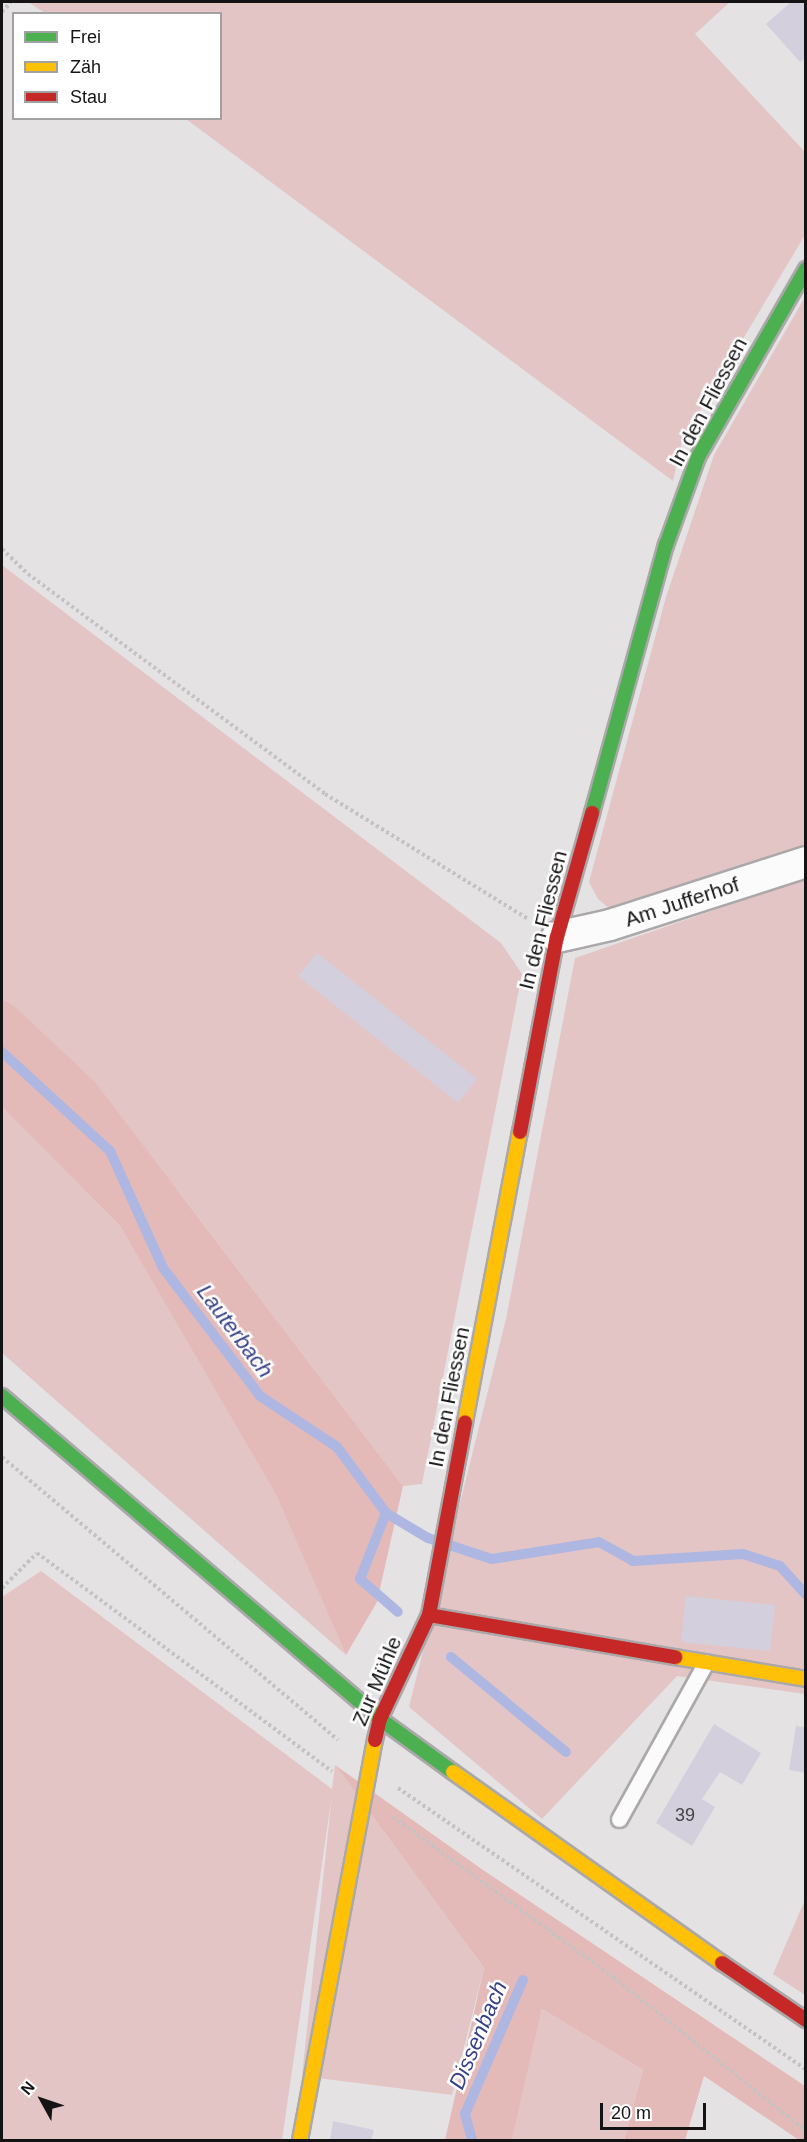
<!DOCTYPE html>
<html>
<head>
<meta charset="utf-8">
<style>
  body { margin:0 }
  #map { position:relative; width:807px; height:2142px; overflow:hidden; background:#e5e2e4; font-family:Helvetica,sans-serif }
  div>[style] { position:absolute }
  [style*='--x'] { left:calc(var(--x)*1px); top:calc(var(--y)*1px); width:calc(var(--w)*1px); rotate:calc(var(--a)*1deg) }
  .green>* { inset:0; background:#e3c5c5 }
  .forest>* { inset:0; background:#e4bab9 }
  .stream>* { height:10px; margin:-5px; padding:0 5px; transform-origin:5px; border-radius:5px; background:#aeb7e2 }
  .building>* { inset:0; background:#d4cfdc }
  .path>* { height:4px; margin-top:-2px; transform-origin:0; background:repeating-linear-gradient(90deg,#c4c3c4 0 3px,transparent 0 6px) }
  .roads { filter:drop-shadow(2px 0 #aba8aa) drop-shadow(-2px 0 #aba8aa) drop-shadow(0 2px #aba8aa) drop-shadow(0 -2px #aba8aa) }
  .lane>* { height:15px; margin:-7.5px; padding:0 7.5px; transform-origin:7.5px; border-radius:7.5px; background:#fbfbfb }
  .street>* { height:30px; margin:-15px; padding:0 15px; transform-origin:15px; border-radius:15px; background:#fbfbfb }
  .fast>* { height:14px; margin:-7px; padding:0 7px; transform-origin:7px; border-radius:7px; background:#4caf50 }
  .slow>* { height:14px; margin:-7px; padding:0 7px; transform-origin:7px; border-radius:7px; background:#ffc107 }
  .jam>* { height:14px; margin:-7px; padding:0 7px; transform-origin:7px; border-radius:7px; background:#c62828 }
  span { translate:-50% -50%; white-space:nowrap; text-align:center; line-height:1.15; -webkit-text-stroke:5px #fff; paint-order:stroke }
  .number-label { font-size:18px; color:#454347 }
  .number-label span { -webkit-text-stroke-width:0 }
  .street-label { font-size:21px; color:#151415 }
  .water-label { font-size:22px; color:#374189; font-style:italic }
  .frame { position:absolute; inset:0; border:3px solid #151415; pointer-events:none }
  .legend { position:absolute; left:12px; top:12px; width:210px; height:108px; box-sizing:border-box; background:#fff; border:2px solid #a1a1a1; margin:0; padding:8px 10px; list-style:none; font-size:18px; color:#151415 }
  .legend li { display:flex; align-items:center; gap:12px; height:30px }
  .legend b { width:30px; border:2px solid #a1a1a1 }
  .north { position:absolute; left:12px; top:2070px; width:60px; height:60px; -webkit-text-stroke:4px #fff; paint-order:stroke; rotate:310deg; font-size:16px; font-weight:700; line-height:24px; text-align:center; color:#151415 }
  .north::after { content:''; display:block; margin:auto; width:21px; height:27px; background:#151415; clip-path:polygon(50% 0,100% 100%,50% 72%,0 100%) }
  .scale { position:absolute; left:600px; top:2103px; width:106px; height:27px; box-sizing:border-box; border:3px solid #151415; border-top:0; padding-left:8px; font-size:18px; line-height:21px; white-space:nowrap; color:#151415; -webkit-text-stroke:4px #fff; paint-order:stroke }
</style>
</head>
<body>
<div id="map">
  <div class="green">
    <div style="clip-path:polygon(28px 2px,730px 2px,695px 34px,805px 152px,805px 235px,682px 441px,673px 481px,186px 119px,220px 118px,220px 14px,45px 13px)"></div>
    <div style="clip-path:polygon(805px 297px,805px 850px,614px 912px,598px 899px,589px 882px,666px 597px,714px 455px)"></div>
    <div style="clip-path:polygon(2px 565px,501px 943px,522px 974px,422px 1484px,403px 1486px,179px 1192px,12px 1004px,2px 999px)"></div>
    <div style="clip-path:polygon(805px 879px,805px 1694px,677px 1676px,542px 1819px,409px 1707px,506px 1319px,575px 958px)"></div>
    <div style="clip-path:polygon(2px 1107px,120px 1226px,277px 1494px,346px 1655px,2px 1353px)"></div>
    <div style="clip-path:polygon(41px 1571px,332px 1789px,335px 1765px,484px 1968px,452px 2095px,302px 2076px,332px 1795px,282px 2140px,2px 2140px,2px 1597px)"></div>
    <div style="clip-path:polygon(805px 1900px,806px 1995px,805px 1995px,773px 1974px)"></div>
    <div style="clip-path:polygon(542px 2009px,643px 2070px,624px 2140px,512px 2140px)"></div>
  </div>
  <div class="forest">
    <div style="clip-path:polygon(2px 999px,12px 1004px,95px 1082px,403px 1486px,377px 1602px,346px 1655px,276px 1494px,120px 1226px,2px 1107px)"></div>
    <div style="clip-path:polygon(335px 1765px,483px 1870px,805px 2086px,805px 2140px,799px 2140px,704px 2076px,685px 2140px,624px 2140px,643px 2070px,542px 2009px,512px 2140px,445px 2140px,484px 1968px)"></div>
  </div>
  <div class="stream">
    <div style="--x:2;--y:1052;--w:147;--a:42.5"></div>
    <div style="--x:110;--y:1151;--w:128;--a:65.6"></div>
    <div style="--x:163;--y:1268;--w:161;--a:52.8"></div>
    <div style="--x:260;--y:1396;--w:92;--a:33.5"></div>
    <div style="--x:337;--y:1447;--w:82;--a:53.4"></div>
    <div style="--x:386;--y:1513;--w:49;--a:30.8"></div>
    <div style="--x:428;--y:1538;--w:67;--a:18.2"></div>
    <div style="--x:492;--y:1559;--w:108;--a:-9"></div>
    <div style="--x:599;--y:1542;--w:39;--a:29"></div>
    <div style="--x:633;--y:1561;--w:110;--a:-3.6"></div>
    <div style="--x:743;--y:1554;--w:39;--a:18"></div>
    <div style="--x:780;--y:1566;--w:39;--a:48"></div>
    <div style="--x:386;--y:1513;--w:71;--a:111.5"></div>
    <div style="--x:360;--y:1579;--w:50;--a:41"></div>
    <div style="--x:451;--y:1657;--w:149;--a:39.6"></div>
    <div style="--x:472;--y:2140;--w:27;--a:-105"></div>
    <div style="--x:465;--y:2114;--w:146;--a:-66.6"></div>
  </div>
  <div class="building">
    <div style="clip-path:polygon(791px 2px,806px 2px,806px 58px,800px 62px,766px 24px)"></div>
    <div style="clip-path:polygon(317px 953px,477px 1079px,458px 1103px,298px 976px)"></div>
    <div style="clip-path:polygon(686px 1596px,775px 1605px,770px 1651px,681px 1642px)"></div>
    <div style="clip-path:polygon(714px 1724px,761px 1753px,742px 1785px,720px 1772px,702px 1799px,715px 1807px,692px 1846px,656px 1823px)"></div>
    <div style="clip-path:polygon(796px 1726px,806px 1727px,806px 1773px,789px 1770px)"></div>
    <div style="clip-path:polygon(333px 2121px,374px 2130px,371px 2140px,330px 2140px)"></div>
  </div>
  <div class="path">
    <div style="--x:2;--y:12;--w:13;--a:-48"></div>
    <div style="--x:2;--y:549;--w:36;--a:44"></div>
    <div style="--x:28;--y:574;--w:370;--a:36.5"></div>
    <div style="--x:325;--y:794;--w:238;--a:31.6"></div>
    <div style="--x:2;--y:1457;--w:439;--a:40.1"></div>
    <div style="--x:2;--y:1588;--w:49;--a:-45"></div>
    <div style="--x:37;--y:1553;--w:367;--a:36.5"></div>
    <div style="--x:398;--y:1788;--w:495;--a:34.6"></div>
    <div style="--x:393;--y:1817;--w:272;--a:36"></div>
    <div style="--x:613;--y:1977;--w:247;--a:38.6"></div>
  </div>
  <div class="roads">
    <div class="lane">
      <div style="--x:619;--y:1819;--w:179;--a:-61"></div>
    </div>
    <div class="street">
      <div style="--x:557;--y:937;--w:54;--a:-12.8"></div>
      <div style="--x:610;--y:925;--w:206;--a:-17.8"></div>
    </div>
    <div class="fast">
      <div style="--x:592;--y:813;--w:278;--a:-74.6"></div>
      <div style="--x:666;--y:545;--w:94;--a:-70"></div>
      <div style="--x:698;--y:457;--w:217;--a:-60.1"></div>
      <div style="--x:2;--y:1396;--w:497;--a:40.5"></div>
      <div style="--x:380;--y:1719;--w:90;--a:36"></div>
    </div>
    <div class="slow">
      <div style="--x:465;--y:1422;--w:295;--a:-79.3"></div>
      <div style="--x:675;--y:1657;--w:133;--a:9.5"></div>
      <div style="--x:453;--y:1772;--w:330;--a:35.4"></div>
      <div style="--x:300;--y:2140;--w:407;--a:-79.4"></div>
    </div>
    <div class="jam">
      <div style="--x:520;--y:1132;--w:198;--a:-79.3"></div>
      <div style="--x:557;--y:937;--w:129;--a:-74.2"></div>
      <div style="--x:429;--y:1615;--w:196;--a:-79.4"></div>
      <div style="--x:375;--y:1740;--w:22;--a:-77"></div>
      <div style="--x:380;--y:1719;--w:115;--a:-64.8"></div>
      <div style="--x:429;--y:1615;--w:250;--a:9.7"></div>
      <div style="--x:722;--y:1963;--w:102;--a:34.2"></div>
    </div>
  </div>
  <div class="number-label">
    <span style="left:685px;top:1815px">39</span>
  </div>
  <div class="street-label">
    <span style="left:708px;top:402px;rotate:-62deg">In den Fliessen</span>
    <span style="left:682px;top:902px;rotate:-18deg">Am Jufferhof</span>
    <span style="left:543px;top:920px;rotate:-76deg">In den Fliessen</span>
    <span style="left:449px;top:1397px;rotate:-79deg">In den Fliessen</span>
    <span style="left:377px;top:1681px;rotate:-67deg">Zur Mühle</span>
  </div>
  <div class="water-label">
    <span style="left:235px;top:1331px;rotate:53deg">Lauterbach</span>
    <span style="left:478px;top:2035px;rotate:-67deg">Dissenbach</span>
  </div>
  <div class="frame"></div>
  <ul class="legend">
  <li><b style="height:8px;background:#4caf50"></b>Frei</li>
  <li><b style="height:8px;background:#ffc107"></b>Zäh</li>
  <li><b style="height:8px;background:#c62828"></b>Stau</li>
  </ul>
  <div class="north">N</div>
  <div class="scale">20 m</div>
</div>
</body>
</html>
